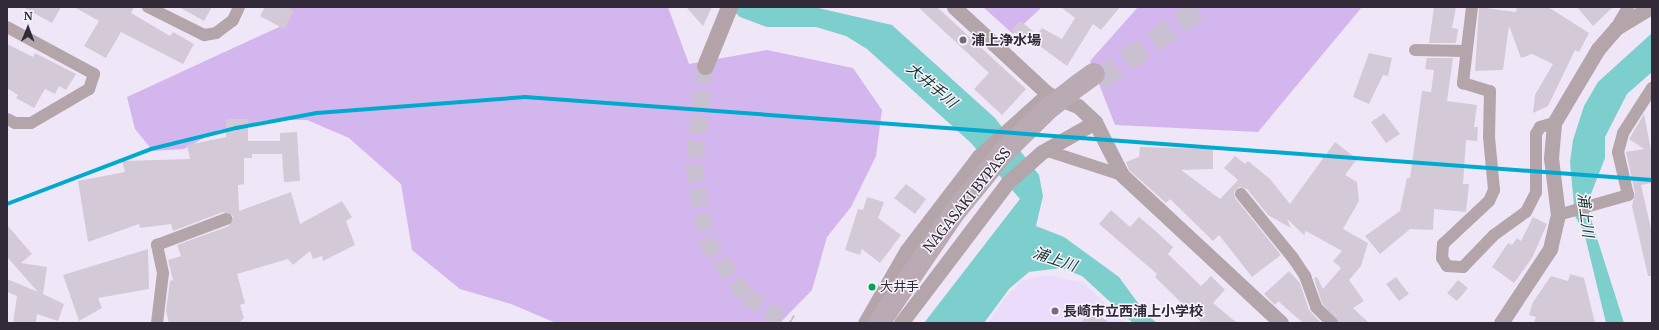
<!DOCTYPE html>
<html>
<head>
<meta charset="utf-8">
<style>
  body { margin:0 }
  #map { position:relative; width:1659px; height:330px; overflow:hidden; background:#efe7f7; font-family:Merriweather,"Noto Sans JP",serif }
  div>[style] { position:absolute }
  [style*='--x'] { left:calc(var(--x)*1px); top:calc(var(--y)*1px); width:calc(var(--w)*1px); rotate:calc(var(--a)*1deg) }
  .built>* { inset:0; background:#ecdcfb }
  .forest>* { inset:0; background:#d4b6ee }
  .water>* { inset:0; background:#7dcfcd }
  .building>* { inset:0; background:#d4cad7 }
  .secondary-tunnel>* { height:17px; margin-top:-8.5px; transform-origin:0; background:repeating-linear-gradient(90deg,#c9c1d1 0 17px,transparent 0 25px) }
  .motorway-tunnel>* { height:22px; margin-top:-11px; transform-origin:0; background:repeating-linear-gradient(90deg,#c9c1d1 0 22px,transparent 0 33px) }
  .minor>* { height:12px; margin:-6px; padding:0 6px; transform-origin:6px; border-radius:6px; background:#b4a5aa }
  .tertiary>* { height:15px; margin:-7.5px; padding:0 7.5px; transform-origin:7.5px; border-radius:7.5px; background:#b4a5aa }
  .secondary>* { height:17px; margin:-8.5px; padding:0 8.5px; transform-origin:8.5px; border-radius:8.5px; background:#b4a4aa }
  .motorway>* { height:22px; margin:-11px; padding:0 11px; transform-origin:11px; border-radius:11px; background:#b9aab4 }
  .motorway-bridge>* { height:22px; margin:-11px; padding:0 11px; transform-origin:11px; border-radius:11px; background:#b9aab4 }
  .rail-1>* { height:4px; margin:-2px; padding:0 2px; transform-origin:2px; border-radius:2px; background:#00a9ce }
  .dots>* { width:11px; height:11px; translate:-50% -50%; box-sizing:border-box; border:2px solid #f7f3fa; border-radius:50% }
  span { translate:-50% -50%; white-space:nowrap; text-align:center; line-height:1.15; -webkit-text-stroke:3px #f7f3fa; paint-order:stroke }
  .bus-label { font-size:13px; color:#322a38 }
  .left { translate:0 -50%; text-align:left }
  .poi-label { font-size:14px; color:#322a38; font-weight:700 }
  .street-label { font-size:14px; color:#322a38 }
  .water-label { font-size:15px; color:#193331; font-style:italic }
  .frame { position:absolute; inset:0; border:8px solid #322a38; pointer-events:none }
  .north { position:absolute; left:8px; top:8px; width:40px; height:40px; -webkit-text-stroke:3px #f7f3fa; paint-order:stroke; rotate:1deg; font-size:11px; font-weight:700; line-height:16px; text-align:center; color:#322a38 }
  .north::after { content:''; display:block; margin:auto; width:14px; height:18px; background:#322a38; clip-path:polygon(50% 0,100% 100%,50% 72%,0 100%) }
</style>
</head>
<body>
<div id="map">
  <div class="built">
    <div style="clip-path:polygon(1046px 275px,1083px 282px,1125px 323px,988px 323px,1004px 299px,1023px 280px)"></div>
  </div>
  <div class="forest">
    <div style="clip-path:polygon(289px 7px,668px 7px,689px 64px,767px 50px,853px 68px,882px 110px,876px 156px,851px 207px,827px 237px,812px 290px,780px 323px,556px 323px,511px 304px,460px 289px,412px 250px,401px 184px,349px 138px,307px 120px,268px 120px,218px 130px,184px 149px,153px 151px,135px 129px,127px 97px,279px 27px)"></div>
    <div style="clip-path:polygon(983px 7px,1042px 7px,1013px 34px)"></div>
    <div style="clip-path:polygon(1138px 7px,1362px 7px,1258px 132px,1115px 125px,1090px 61px)"></div>
  </div>
  <div class="water">
    <div style="clip-path:polygon(729px 7px,814px 7px,892px 25px,995px 118px,1039px 175px,1043px 196px,1036px 226px,1064px 237px,1119px 277px,1146px 314px,1157px 323px,1133px 323px,1082px 276px,1061px 268px,1029px 272px,1009px 289px,984px 323px,924px 323px,1020px 199px,971px 143px,867px 49px,846px 36px,816px 27px,767px 27px,740px 17px)"></div>
    <div style="clip-path:polygon(1652px 33px,1652px 72px,1627px 94px,1605px 137px,1605px 158px,1589px 199px,1589px 213px,1624px 323px,1606px 323px,1584px 232px,1575px 216px,1570px 162px,1573px 140px,1584px 106px,1598px 82px)"></div>
  </div>
  <div class="building">
    <div style="clip-path:polygon(23px 7px,61px 7px,52px 23px)"></div>
    <div style="clip-path:polygon(74px 7px,134px 7px,131px 13px,170px 36px,173px 32px,194px 44px,183px 64px,121px 32px,106px 58px,84px 46px,99px 21px)"></div>
    <div style="clip-path:polygon(179px 7px,212px 7px,204px 21px)"></div>
    <div style="clip-path:polygon(265px 7px,286px 7px,294px 11px,284px 29px,260px 16px)"></div>
    <div style="clip-path:polygon(686px 7px,712px 7px,703px 26px)"></div>
    <div style="clip-path:polygon(918px 7px,937px 7px,1026px 89px,1002px 115px,974px 89px,989px 73px)"></div>
    <div style="clip-path:polygon(1061px 7px,1120px 7px,1101px 30px,1093px 24px,1067px 66px,1033px 41px,1042px 28px,1062px 39px,1075px 18px)"></div>
    <div style="clip-path:polygon(1434px 7px,1456px 7px,1452px 28px,1458px 29px,1456px 43px,1429px 43px)"></div>
    <div style="clip-path:polygon(1479px 7px,1516px 12px,1517px 7px,1548px 7px,1589px 33px,1579px 52px,1575px 50px,1548px 106px,1533px 113px,1535px 95px,1553px 64px,1532px 54px,1521px 58px,1509px 26px,1503px 70px,1475px 71px)"></div>
    <div style="clip-path:polygon(1577px 7px,1613px 7px,1593px 26px)"></div>
    <div style="clip-path:polygon(1020px 21px,1033px 31px,1025px 41px,1012px 30px)"></div>
    <div style="clip-path:polygon(7px 44px,33px 57px,35px 53px,76px 74px,66px 90px,59px 86px,55px 94px,45px 89px,34px 108px,16px 98px,18px 95px,7px 88px)"></div>
    <div style="clip-path:polygon(1369px 53px,1392px 58px,1388px 76px,1383px 75px,1369px 104px,1353px 97px)"></div>
    <div style="clip-path:polygon(1427px 58px,1453px 58px,1447px 101px,1477px 105px,1474px 127px,1478px 127px,1477px 141px,1466px 140px,1463px 184px,1469px 184px,1466px 212px,1434px 209px,1433px 230px,1410px 229px,1380px 254px,1365px 236px,1400px 211px,1407px 178px,1410px 178px,1422px 91px,1431px 92px,1434px 70px,1425px 69px)"></div>
    <div style="clip-path:polygon(1384px 113px,1400px 134px,1386px 143px,1371px 122px)"></div>
    <div style="clip-path:polygon(1644px 114px,1652px 155px,1652px 183px,1641px 185px,1652px 233px,1652px 276px,1648px 276px,1632px 206px,1635px 193px,1626px 152px,1644px 149px,1629px 139px)"></div>
    <div style="clip-path:polygon(226px 119px,248px 119px,248px 141px,280px 141px,280px 133px,297px 132px,300px 181px,284px 182px,282px 154px,252px 154px,252px 158px,244px 158px,244px 184px,238px 185px,239px 211px,291px 192px,300px 224px,342px 201px,352px 217px,346px 221px,355px 245px,323px 261px,322px 256px,313px 259px,310px 251px,293px 265px,288px 259px,237px 274px,245px 303px,240px 305px,244px 318px,239px 323px,169px 323px,166px 311px,170px 281px,173px 280px,168px 260px,181px 256px,177px 245px,229px 226px,233px 216px,223px 212px,173px 231px,171px 224px,140px 228px,139px 224px,88px 242px,78px 181px,125px 172px,122px 161px,190px 159px,187px 145px,226px 137px)"></div>
    <div style="clip-path:polygon(1335px 142px,1357px 159px,1345px 175px,1357px 182px,1359px 201px,1343px 229px,1368px 243px,1361px 266px,1349px 280px,1364px 301px,1353px 308px,1369px 323px,1339px 323px,1322px 303px,1314px 278px,1317px 277px,1323px 289px,1341px 268px,1333px 261px,1342px 251px,1306px 231px,1304px 235px,1287px 219px,1291px 228px,1268px 215px,1247px 189px,1239px 187px,1234px 192px,1235px 198px,1281px 255px,1252px 277px,1219px 235px,1213px 241px,1170px 199px,1166px 203px,1129px 170px,1126px 162px,1139px 157px,1140px 147px,1213px 149px,1213px 169px,1181px 170px,1220px 199px,1238px 180px,1224px 168px,1235px 156px,1245px 164px,1248px 161px,1270px 179px,1290px 204px)"></div>
    <div style="clip-path:polygon(906px 184px,926px 199px,915px 214px,894px 198px)"></div>
    <div style="clip-path:polygon(867px 197px,884px 202px,878px 218px,901px 235px,880px 263px,862px 249px,860px 255px,845px 250px,858px 209px,863px 210px)"></div>
    <div style="clip-path:polygon(1111px 210px,1130px 227px,1139px 217px,1151px 227px,1173px 247px,1168px 254px,1201px 286px,1211px 276px,1225px 290px,1213px 303px,1237px 323px,1202px 323px,1155px 277px,1157px 274px,1099px 224px)"></div>
    <div style="clip-path:polygon(1533px 217px,1547px 224px,1532px 258px,1514px 283px,1492px 267px,1508px 243px,1512px 245px,1517px 238px,1521px 241px)"></div>
    <div style="clip-path:polygon(7px 225px,32px 254px,21px 263px,47px 267px,43px 294px,64px 304px,58px 321px,37px 314px,36px 323px,13px 323px,17px 296px,7px 292px,7px 279px,38px 292px,7px 257px)"></div>
    <div style="clip-path:polygon(148px 249px,149px 289px,98px 298px,102px 308px,79px 321px,63px 275px)"></div>
    <div style="clip-path:polygon(1289px 271px,1300px 283px,1309px 310px,1321px 323px,1303px 323px,1278px 301px,1275px 305px,1264px 294px)"></div>
    <div style="clip-path:polygon(1570px 274px,1584px 278px,1595px 323px,1534px 323px,1536px 317px,1529px 315px,1533px 302px,1551px 276px,1568px 281px)"></div>
    <div style="clip-path:polygon(1396px 277px,1409px 294px,1399px 301px,1386px 284px)"></div>
    <div style="clip-path:polygon(1458px 280px,1468px 288px,1457px 301px,1447px 293px)"></div>
    <div style="clip-path:polygon(1090px 310px,1110px 323px,1081px 323px)"></div>
  </div>
  <div class="secondary-tunnel">
    <div style="--x:705;--y:66;--w:99;--a:96.4"></div>
    <div style="--x:694;--y:164;--w:77;--a:81"></div>
    <div style="--x:706;--y:240;--w:69;--a:54.5"></div>
    <div style="--x:746;--y:296;--w:52;--a:31"></div>
  </div>
  <div class="motorway-tunnel">
    <div style="--x:1099;--y:80;--w:126;--a:-35.3"></div>
  </div>
  <div class="minor">
    <div style="--x:148;--y:7;--w:63;--a:26.6"></div>
    <div style="--x:204;--y:35;--w:12;--a:-9"></div>
    <div style="--x:216;--y:33;--w:21;--a:-37"></div>
    <div style="--x:233;--y:20;--w:14;--a:-65"></div>
    <div style="--x:1472;--y:7;--w:77;--a:96.8"></div>
    <div style="--x:1463;--y:83;--w:28;--a:17"></div>
    <div style="--x:1490;--y:91;--w:46;--a:91.2"></div>
    <div style="--x:1489;--y:137;--w:53;--a:84.6"></div>
    <div style="--x:1494;--y:190;--w:12;--a:114"></div>
    <div style="--x:1489;--y:201;--w:63;--a:136.9"></div>
    <div style="--x:1443;--y:244;--w:14;--a:94"></div>
    <div style="--x:1442;--y:258;--w:9;--a:58"></div>
    <div style="--x:1447;--y:266;--w:16;--a:4"></div>
    <div style="--x:1463;--y:267;--w:45;--a:-45.9"></div>
    <div style="--x:1494;--y:235;--w:39;--a:-36"></div>
    <div style="--x:1526;--y:212;--w:22;--a:-63"></div>
    <div style="--x:1536;--y:192;--w:58;--a:-90"></div>
    <div style="--x:1536;--y:134;--w:8;--a:-60"></div>
    <div style="--x:1540;--y:127;--w:15;--a:-16"></div>
    <div style="--x:7;--y:27;--w:99;--a:28.4"></div>
    <div style="--x:94;--y:74;--w:16;--a:108"></div>
    <div style="--x:89;--y:89;--w:67;--a:149.6"></div>
    <div style="--x:31;--y:123;--w:16;--a:180"></div>
    <div style="--x:15;--y:123;--w:9;--a:-153"></div>
    <div style="--x:1616;--y:28;--w:24;--a:-60"></div>
    <div style="--x:1415;--y:50;--w:51;--a:1.1"></div>
    <div style="--x:1048;--y:151;--w:78;--a:18"></div>
    <div style="--x:1241;--y:194;--w:82;--a:50.9"></div>
    <div style="--x:1293;--y:258;--w:22;--a:56"></div>
    <div style="--x:1305;--y:276;--w:33;--a:70"></div>
    <div style="--x:1316;--y:307;--w:23;--a:45"></div>
    <div style="--x:1558;--y:215;--w:73;--a:-15.9"></div>
    <div style="--x:1628;--y:195;--w:44;--a:-103.1"></div>
    <div style="--x:1618;--y:152;--w:20;--a:-75"></div>
    <div style="--x:1623;--y:133;--w:54;--a:-57.2"></div>
    <div style="--x:157;--y:323;--w:50;--a:-83.2"></div>
    <div style="--x:163;--y:273;--w:29;--a:-102"></div>
    <div style="--x:157;--y:245;--w:74;--a:-20.6"></div>
  </div>
  <div class="tertiary">
    <div style="--x:954;--y:7;--w:128;--a:42.8"></div>
    <div style="--x:1048;--y:94;--w:32;--a:22"></div>
    <div style="--x:1078;--y:106;--w:23;--a:43"></div>
    <div style="--x:1095;--y:122;--w:59;--a:63"></div>
    <div style="--x:1122;--y:175;--w:217;--a:42.9"></div>
    <div style="--x:865;--y:323;--w:84;--a:-60.1"></div>
    <div style="--x:907;--y:250;--w:118;--a:-52.5"></div>
    <div style="--x:979;--y:156;--w:93;--a:-41.9"></div>
    <div style="--x:901;--y:323;--w:177;--a:-52.8"></div>
    <div style="--x:1008;--y:182;--w:45;--a:-41.4"></div>
    <div style="--x:1042;--y:152;--w:61;--a:-29.5"></div>
    <div style="--x:1501;--y:323;--w:89;--a:-56.5"></div>
    <div style="--x:1550;--y:249;--w:35;--a:-77"></div>
    <div style="--x:1558;--y:215;--w:57;--a:-97"></div>
    <div style="--x:1551;--y:158;--w:35;--a:-85"></div>
    <div style="--x:1554;--y:123;--w:86;--a:-59.3"></div>
    <div style="--x:1598;--y:49;--w:28;--a:-49"></div>
    <div style="--x:1616;--y:28;--w:41;--a:-31"></div>
  </div>
  <div class="secondary">
    <div style="--x:705;--y:66;--w:64;--a:-67.9"></div>
  </div>
  <div class="motorway">
    <div style="--x:1080;--y:84;--w:17;--a:-36"></div>
    <div style="--x:879;--y:323;--w:133;--a:-55.7"></div>
    <div style="--x:954;--y:213;--w:79;--a:-50.7"></div>
    <div style="--x:1004;--y:152;--w:63;--a:-44.4"></div>
  </div>
  <div class="motorway-bridge">
    <div style="--x:1049;--y:108;--w:39;--a:-38"></div>
  </div>
  <div class="rail-1">
    <div style="--x:7;--y:204;--w:154;--a:-20.9"></div>
    <div style="--x:151;--y:149;--w:88;--a:-13.9"></div>
    <div style="--x:236;--y:128;--w:82;--a:-10.5"></div>
    <div style="--x:317;--y:113;--w:209;--a:-4.4"></div>
    <div style="--x:525;--y:97;--w:1130;--a:4.21"></div>
  </div>
  <div class="dots">
    <div style="left:963px;top:40px;background:#746c7b"></div>
    <div style="left:872px;top:287px;background:#00a651"></div>
    <div style="left:1055px;top:311px;background:#746c7b"></div>
  </div>
  <div class="bus-label">
    <span class="left" style="left:880px;top:287px">大井手</span>
  </div>
  <div class="poi-label">
    <span class="left" style="left:971px;top:40px">浦上浄水場</span>
    <span class="left" style="left:1063px;top:311px">長崎市立西浦上小学校</span>
  </div>
  <div class="street-label">
    <span style="left:967px;top:200px;rotate:-51deg">NAGASAKI BYPASS</span>
  </div>
  <div class="water-label">
    <span style="left:932px;top:85px;rotate:40deg">大井手川</span>
    <span style="left:1586px;top:215px;rotate:83deg">浦上川</span>
    <span style="left:1055px;top:259px;rotate:19deg">浦上川</span>
  </div>
  <div class="frame"></div>
  <div class="north">N</div>
</div>
</body>
</html>
